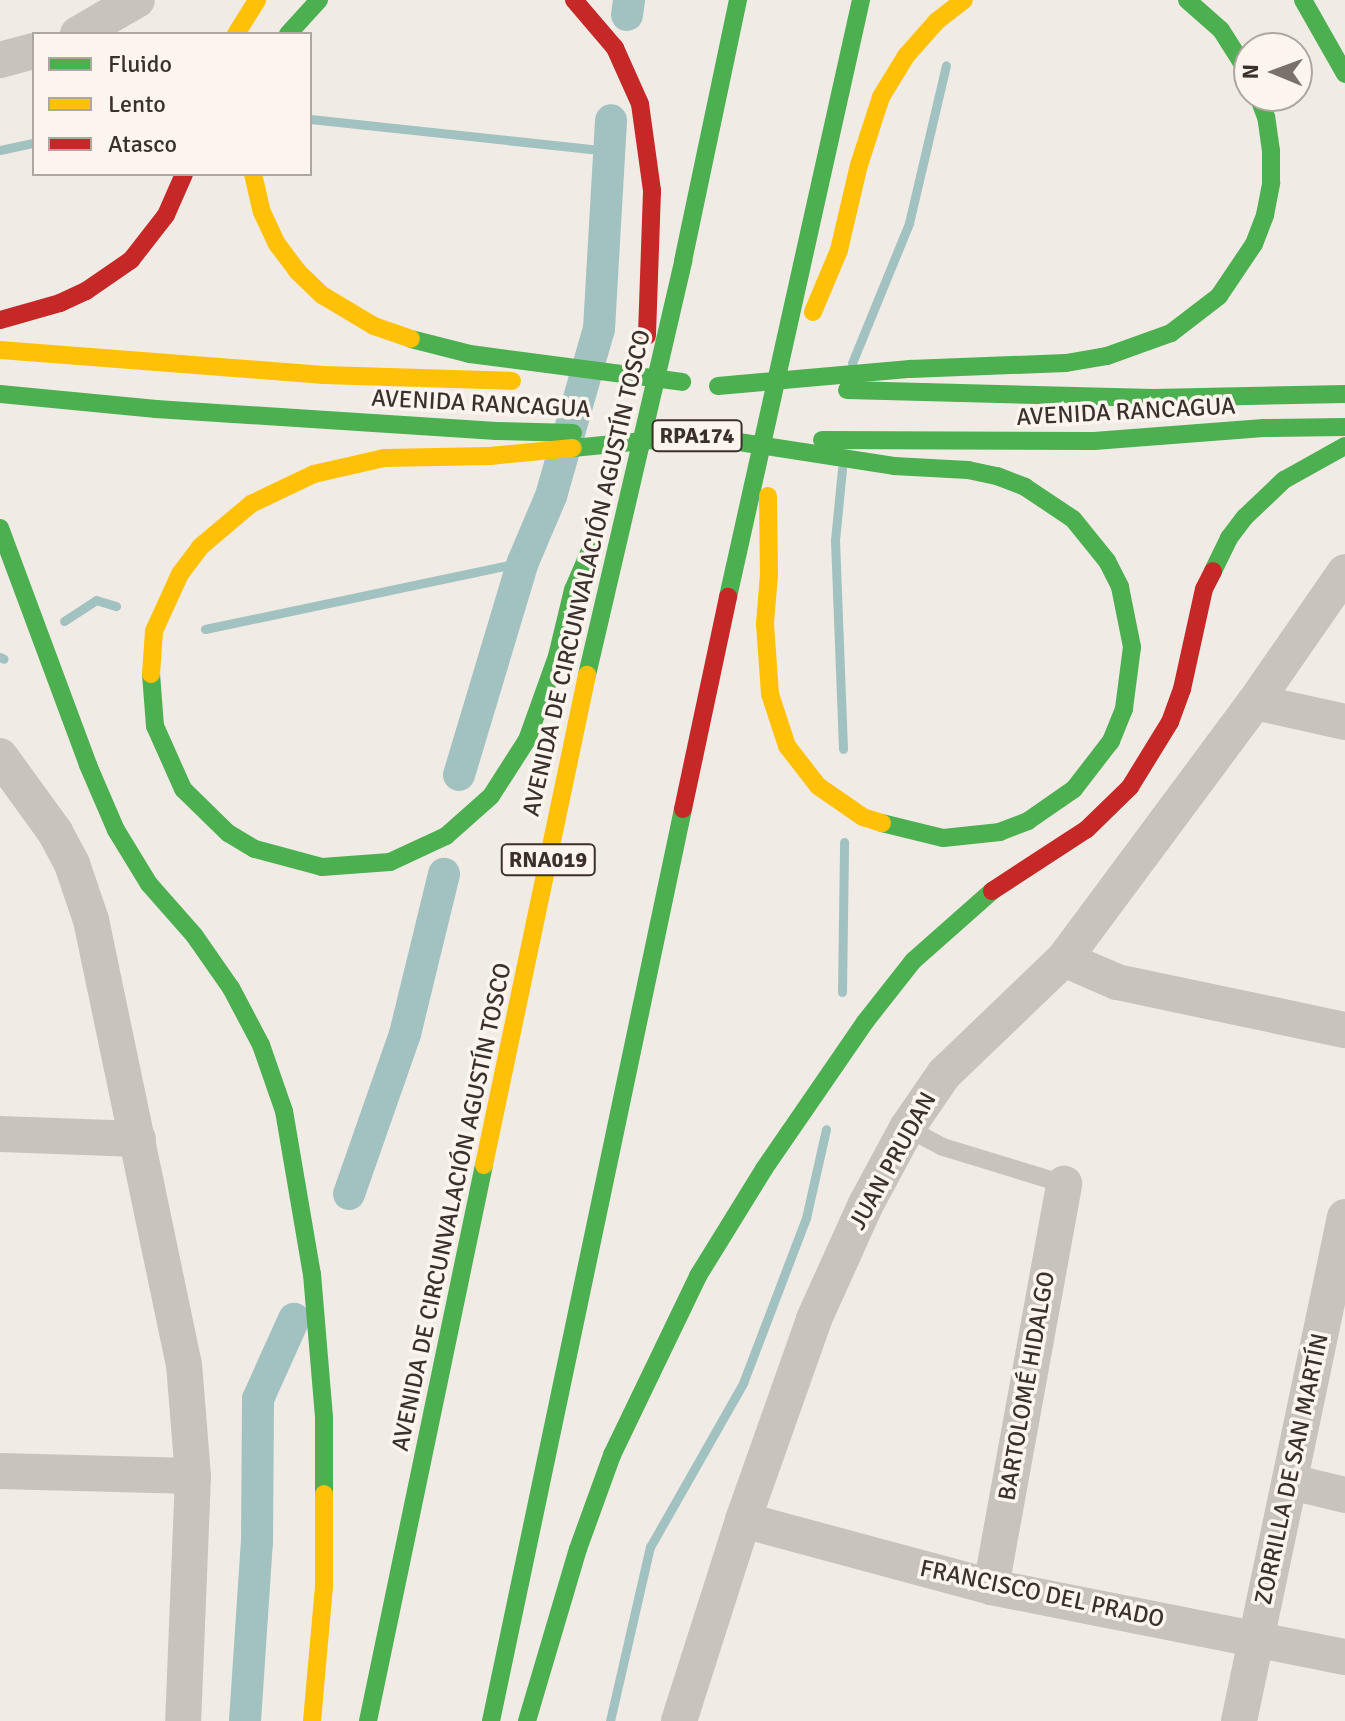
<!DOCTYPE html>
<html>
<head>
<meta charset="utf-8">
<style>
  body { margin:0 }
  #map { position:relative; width:1345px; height:1721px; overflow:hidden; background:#f0ebe5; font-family:Signika,sans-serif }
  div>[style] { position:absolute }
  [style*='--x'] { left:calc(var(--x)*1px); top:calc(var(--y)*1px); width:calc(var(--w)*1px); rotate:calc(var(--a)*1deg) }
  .stream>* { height:9px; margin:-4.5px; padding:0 4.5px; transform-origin:4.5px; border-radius:4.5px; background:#a1c2c1 }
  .canal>* { height:32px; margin:-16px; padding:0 16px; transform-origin:16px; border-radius:16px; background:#a1c2c1 }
  .lane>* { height:18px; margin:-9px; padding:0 9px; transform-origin:9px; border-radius:9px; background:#c9c3be }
  .street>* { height:36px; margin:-18px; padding:0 18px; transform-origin:18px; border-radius:18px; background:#c9c3be }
  .fast>* { height:18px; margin:-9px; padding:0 9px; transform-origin:9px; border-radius:9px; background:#4caf50 }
  .slow>* { height:18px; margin:-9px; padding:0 9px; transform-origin:9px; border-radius:9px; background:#ffc107 }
  .jam>* { height:18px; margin:-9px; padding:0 9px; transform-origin:9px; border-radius:9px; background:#c62828 }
  span { translate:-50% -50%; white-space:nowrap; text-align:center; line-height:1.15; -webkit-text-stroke:7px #fbf5ee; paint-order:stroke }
  .shield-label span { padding:2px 6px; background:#fbf5ee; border:2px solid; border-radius:6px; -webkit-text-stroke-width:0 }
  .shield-label { font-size:22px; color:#3b302b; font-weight:700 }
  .street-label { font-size:24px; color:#3b302b }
  .legend { position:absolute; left:32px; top:32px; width:280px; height:144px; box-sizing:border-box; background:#fbf5ee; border:2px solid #aea6a0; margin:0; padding:10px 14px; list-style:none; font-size:24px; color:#3b302b }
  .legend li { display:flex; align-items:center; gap:16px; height:40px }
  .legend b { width:40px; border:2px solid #aea6a0 }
  .north { position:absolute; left:1233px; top:32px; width:80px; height:80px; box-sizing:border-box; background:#fbf5ee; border:2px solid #aea6a0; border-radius:50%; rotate:271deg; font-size:22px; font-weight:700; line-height:32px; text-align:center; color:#3b302b }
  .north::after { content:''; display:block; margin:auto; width:28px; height:36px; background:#7a716c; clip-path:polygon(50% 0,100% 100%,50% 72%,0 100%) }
</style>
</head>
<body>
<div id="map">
  <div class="stream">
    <div style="--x:310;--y:119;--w:301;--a:6.1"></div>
    <div style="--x:0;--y:150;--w:35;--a:-12"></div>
    <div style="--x:852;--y:363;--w:151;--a:-67.8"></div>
    <div style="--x:909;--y:223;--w:162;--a:-76.8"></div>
    <div style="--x:842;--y:469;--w:71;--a:95.6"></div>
    <div style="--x:835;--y:540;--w:209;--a:87.8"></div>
    <div style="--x:64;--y:621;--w:38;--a:-33"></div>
    <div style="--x:96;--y:600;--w:21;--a:17"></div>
    <div style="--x:205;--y:629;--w:325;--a:-11.9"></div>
    <div style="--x:0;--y:657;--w:4;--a:27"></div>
    <div style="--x:842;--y:992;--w:150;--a:-89.2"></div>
    <div style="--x:610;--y:1721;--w:179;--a:-77.1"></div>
    <div style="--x:650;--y:1547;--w:189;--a:-60.4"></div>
    <div style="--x:743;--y:1383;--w:177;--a:-69.1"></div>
    <div style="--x:806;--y:1218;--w:91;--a:-77.3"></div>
  </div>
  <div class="canal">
    <div style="--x:627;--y:15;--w:15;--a:-82"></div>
    <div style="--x:459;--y:775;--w:222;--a:-73.3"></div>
    <div style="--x:523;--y:562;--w:72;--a:-67"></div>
    <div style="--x:551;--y:496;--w:174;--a:-74"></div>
    <div style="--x:599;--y:329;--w:209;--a:-86.7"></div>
    <div style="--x:349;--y:1194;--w:170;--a:-70.7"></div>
    <div style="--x:405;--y:1034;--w:165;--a:-76.3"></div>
    <div style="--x:245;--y:1721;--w:179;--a:-86.2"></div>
    <div style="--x:257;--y:1542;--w:143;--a:-89.6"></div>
    <div style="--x:258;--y:1399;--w:88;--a:-65.8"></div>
  </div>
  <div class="lane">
    <div style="--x:907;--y:1128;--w:41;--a:27.8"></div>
    <div style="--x:943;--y:1147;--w:127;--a:17"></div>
  </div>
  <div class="street">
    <div style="--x:78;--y:34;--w:68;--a:-30"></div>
    <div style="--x:0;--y:60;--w:35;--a:-15"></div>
    <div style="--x:1255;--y:702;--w:92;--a:12.5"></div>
    <div style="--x:0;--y:756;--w:94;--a:54.1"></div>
    <div style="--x:55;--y:832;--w:36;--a:62"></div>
    <div style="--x:72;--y:864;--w:59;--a:71.3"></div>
    <div style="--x:91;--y:920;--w:454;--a:78.2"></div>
    <div style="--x:184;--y:1364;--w:112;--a:85.4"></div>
    <div style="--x:193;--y:1476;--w:245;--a:92.3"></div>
    <div style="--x:1064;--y:959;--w:58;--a:23.5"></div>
    <div style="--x:1117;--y:982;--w:233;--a:11.9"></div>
    <div style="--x:0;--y:1134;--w:138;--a:2.1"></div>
    <div style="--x:0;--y:1471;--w:193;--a:1.5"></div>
    <div style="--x:1291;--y:1482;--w:56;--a:13.5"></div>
    <div style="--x:743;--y:1520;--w:257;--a:15.1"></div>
    <div style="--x:991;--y:1587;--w:361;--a:11.2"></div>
    <div style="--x:991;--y:1587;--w:410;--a:-79.7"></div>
    <div style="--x:679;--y:1721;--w:211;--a:-72.3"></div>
    <div style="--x:743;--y:1520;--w:213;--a:-70.5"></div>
    <div style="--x:814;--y:1319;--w:126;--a:-65.7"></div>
    <div style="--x:866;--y:1204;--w:86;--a:-61.7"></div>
    <div style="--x:907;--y:1128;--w:65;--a:-55.6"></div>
    <div style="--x:944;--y:1074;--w:166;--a:-43.8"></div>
    <div style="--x:1064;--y:959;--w:320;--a:-53.4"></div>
    <div style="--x:1255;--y:702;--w:158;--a:-55.3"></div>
    <div style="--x:1239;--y:1721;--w:515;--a:-78.12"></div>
  </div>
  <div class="fast">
    <div style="--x:1187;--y:0;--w:45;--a:41.4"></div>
    <div style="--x:1221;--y:30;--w:52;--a:57.5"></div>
    <div style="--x:1303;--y:0;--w:85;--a:60.4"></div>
    <div style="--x:288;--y:34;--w:46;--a:-47.6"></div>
    <div style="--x:411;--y:339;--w:61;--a:14.3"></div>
    <div style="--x:470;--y:354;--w:214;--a:7.5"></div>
    <div style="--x:718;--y:386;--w:193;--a:-5.1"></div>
    <div style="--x:910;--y:369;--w:156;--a:-2.2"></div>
    <div style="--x:1066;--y:363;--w:42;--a:-9.7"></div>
    <div style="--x:1107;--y:356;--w:68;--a:-19.8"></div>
    <div style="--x:1171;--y:333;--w:61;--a:-37.6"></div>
    <div style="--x:1219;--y:296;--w:63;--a:-56.1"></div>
    <div style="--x:1254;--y:244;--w:31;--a:-69"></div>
    <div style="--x:1265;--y:215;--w:33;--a:-79"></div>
    <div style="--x:1271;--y:183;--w:32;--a:-90"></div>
    <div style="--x:1271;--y:151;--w:34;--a:-98"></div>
    <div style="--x:1266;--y:117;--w:22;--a:-111"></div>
    <div style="--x:847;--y:390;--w:306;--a:1.5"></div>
    <div style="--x:1153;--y:398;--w:192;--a:-1.2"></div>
    <div style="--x:0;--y:394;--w:157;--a:5.5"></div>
    <div style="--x:156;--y:409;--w:341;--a:3.7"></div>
    <div style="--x:496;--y:431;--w:77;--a:1.5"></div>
    <div style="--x:707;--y:437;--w:189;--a:8.8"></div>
    <div style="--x:894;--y:466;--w:74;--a:3.1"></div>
    <div style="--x:968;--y:470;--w:30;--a:12"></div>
    <div style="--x:997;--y:476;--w:30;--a:21"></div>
    <div style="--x:1025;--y:487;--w:58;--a:33.7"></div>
    <div style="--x:1073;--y:519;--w:54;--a:51"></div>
    <div style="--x:1107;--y:561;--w:29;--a:63"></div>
    <div style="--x:1120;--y:587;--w:61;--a:78.7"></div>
    <div style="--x:1132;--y:647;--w:63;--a:97.4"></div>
    <div style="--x:1124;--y:709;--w:35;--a:112"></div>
    <div style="--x:1111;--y:741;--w:61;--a:127.6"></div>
    <div style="--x:1074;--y:789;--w:56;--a:145.2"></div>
    <div style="--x:1028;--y:821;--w:30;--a:159"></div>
    <div style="--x:1000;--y:832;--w:57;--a:174"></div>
    <div style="--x:943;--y:838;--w:63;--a:-166.2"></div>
    <div style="--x:822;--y:440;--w:272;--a:0.2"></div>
    <div style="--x:1094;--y:441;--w:170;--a:-4.4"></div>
    <div style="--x:1264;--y:428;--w:81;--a:-0.7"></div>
    <div style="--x:573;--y:448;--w:121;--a:-5.7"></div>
    <div style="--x:0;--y:528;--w:253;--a:69.6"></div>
    <div style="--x:88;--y:765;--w:71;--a:66.7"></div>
    <div style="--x:116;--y:830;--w:63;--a:58.6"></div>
    <div style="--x:149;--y:884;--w:68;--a:48.6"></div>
    <div style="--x:194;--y:935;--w:65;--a:55.1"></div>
    <div style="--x:231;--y:988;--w:64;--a:62.2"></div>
    <div style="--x:261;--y:1045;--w:70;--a:70.8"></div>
    <div style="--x:284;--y:1111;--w:165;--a:80.3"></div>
    <div style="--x:312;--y:1274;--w:144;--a:85.2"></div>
    <div style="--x:324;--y:1418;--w:76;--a:90"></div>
    <div style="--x:1213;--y:571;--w:37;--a:-64"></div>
    <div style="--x:1229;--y:538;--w:26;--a:-53"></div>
    <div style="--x:1245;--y:517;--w:54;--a:-43.5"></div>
    <div style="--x:1284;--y:480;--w:70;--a:-29.1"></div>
    <div style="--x:728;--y:597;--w:612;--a:-77.44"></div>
    <div style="--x:151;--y:674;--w:52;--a:85.6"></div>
    <div style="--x:155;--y:726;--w:69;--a:66"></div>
    <div style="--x:183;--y:789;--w:63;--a:44.4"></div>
    <div style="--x:228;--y:833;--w:31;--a:31"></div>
    <div style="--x:255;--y:849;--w:69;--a:15"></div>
    <div style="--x:322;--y:867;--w:68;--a:-4.2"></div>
    <div style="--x:390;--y:862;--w:62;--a:-24.9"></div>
    <div style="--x:446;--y:836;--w:60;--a:-41.6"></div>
    <div style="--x:491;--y:796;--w:67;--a:-57.3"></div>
    <div style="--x:527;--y:740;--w:89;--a:-70.3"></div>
    <div style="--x:557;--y:656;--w:68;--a:-76.4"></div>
    <div style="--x:573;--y:590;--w:61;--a:-66.8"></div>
    <div style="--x:587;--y:675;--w:425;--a:-76.9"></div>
    <div style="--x:683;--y:261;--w:267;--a:-78.1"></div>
    <div style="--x:368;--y:1721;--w:568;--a:-78.22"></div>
    <div style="--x:491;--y:1721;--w:932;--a:-78.11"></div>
    <div style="--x:527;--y:1721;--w:179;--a:-73.5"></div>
    <div style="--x:578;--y:1549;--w:100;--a:-70.1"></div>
    <div style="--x:612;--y:1455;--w:199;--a:-64.3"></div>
    <div style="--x:698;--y:1276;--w:126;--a:-58.3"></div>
    <div style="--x:764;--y:1169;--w:178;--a:-55.5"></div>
    <div style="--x:865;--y:1022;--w:78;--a:-51.8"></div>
    <div style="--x:913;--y:961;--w:106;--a:-41.5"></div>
  </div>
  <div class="slow">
    <div style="--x:236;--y:34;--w:40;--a:-58"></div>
    <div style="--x:253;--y:174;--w:39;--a:77"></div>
    <div style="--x:262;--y:212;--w:35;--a:65"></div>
    <div style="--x:277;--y:244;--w:34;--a:53"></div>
    <div style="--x:297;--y:271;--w:35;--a:44"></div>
    <div style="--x:322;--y:295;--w:61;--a:30.8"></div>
    <div style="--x:374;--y:326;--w:39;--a:19"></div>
    <div style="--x:813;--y:312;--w:67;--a:-67.2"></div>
    <div style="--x:839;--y:250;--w:87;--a:-76.8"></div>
    <div style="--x:859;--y:165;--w:71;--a:-72.1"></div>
    <div style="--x:881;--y:97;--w:48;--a:-58.6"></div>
    <div style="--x:906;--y:56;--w:47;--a:-48.5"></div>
    <div style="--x:937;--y:21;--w:34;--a:-38"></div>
    <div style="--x:0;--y:350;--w:325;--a:4.4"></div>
    <div style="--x:324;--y:375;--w:188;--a:1.8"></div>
    <div style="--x:768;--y:496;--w:78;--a:89.3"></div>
    <div style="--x:769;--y:574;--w:50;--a:94.6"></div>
    <div style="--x:765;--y:624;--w:70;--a:85.9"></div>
    <div style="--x:770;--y:694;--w:55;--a:71.9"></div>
    <div style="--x:787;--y:746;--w:51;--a:52.2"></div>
    <div style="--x:818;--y:786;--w:55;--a:34.6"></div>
    <div style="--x:863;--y:817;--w:20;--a:18"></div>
    <div style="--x:151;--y:674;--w:43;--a:-86"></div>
    <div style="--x:154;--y:631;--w:63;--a:-65.5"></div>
    <div style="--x:180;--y:574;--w:34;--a:-53"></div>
    <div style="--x:200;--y:547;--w:67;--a:-40.1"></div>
    <div style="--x:251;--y:504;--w:70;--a:-25.5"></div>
    <div style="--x:314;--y:474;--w:72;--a:-12.9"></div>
    <div style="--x:384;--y:458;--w:106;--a:-1.1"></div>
    <div style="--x:490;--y:456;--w:83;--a:-5.5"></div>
    <div style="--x:484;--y:1165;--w:501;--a:-78.13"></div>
    <div style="--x:312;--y:1721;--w:136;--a:-84.9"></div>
    <div style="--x:324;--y:1586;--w:92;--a:-90"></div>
  </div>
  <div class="jam">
    <div style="--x:574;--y:0;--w:63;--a:49.5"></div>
    <div style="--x:615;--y:48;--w:61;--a:65.9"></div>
    <div style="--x:640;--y:104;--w:88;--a:82.1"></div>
    <div style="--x:652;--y:191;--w:145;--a:92"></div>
    <div style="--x:0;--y:320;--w:62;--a:-15.8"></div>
    <div style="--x:60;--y:303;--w:29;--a:-25"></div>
    <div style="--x:86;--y:291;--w:55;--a:-34.6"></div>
    <div style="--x:131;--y:260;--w:57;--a:-52.1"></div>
    <div style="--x:166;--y:215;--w:45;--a:-66.3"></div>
    <div style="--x:683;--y:809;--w:217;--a:-78"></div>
    <div style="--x:992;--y:891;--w:113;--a:-33.1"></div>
    <div style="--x:1087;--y:829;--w:60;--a:-44.3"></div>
    <div style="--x:1130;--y:787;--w:76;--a:-58.4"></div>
    <div style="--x:1170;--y:722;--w:35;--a:-70"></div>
    <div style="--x:1182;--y:689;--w:102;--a:-77.6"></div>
    <div style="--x:1204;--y:589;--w:20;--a:-63"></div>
  </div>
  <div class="shield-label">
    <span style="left:697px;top:436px">RPA174</span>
    <span style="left:548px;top:860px">RNA019</span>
  </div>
  <div class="street-label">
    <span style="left:481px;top:404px;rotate:3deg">AVENIDA RANCAGUA</span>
    <span style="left:1126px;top:412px;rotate:-3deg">AVENIDA RANCAGUA</span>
    <span style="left:587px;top:573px;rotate:-77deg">AVENIDA DE CIRCUNVALACIÓN AGUSTÍN TOSCO</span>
    <span style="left:893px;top:1161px;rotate:-61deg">JUAN PRUDAN</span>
    <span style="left:452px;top:1207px;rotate:-78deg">AVENIDA DE CIRCUNVALACIÓN AGUSTÍN TOSCO</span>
    <span style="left:1027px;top:1386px;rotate:-80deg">BARTOLOMÉ HIDALGO</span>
    <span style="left:1292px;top:1469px;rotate:-78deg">ZORRILLA DE SAN MARTÍN</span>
    <span style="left:1042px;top:1594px;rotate:12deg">FRANCISCO DEL PRADO</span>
  </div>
  <ul class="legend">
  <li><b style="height:10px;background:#4caf50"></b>Fluido</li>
  <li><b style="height:10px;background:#ffc107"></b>Lento</li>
  <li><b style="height:10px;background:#c62828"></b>Atasco</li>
  </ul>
  <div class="north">N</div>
</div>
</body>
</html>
